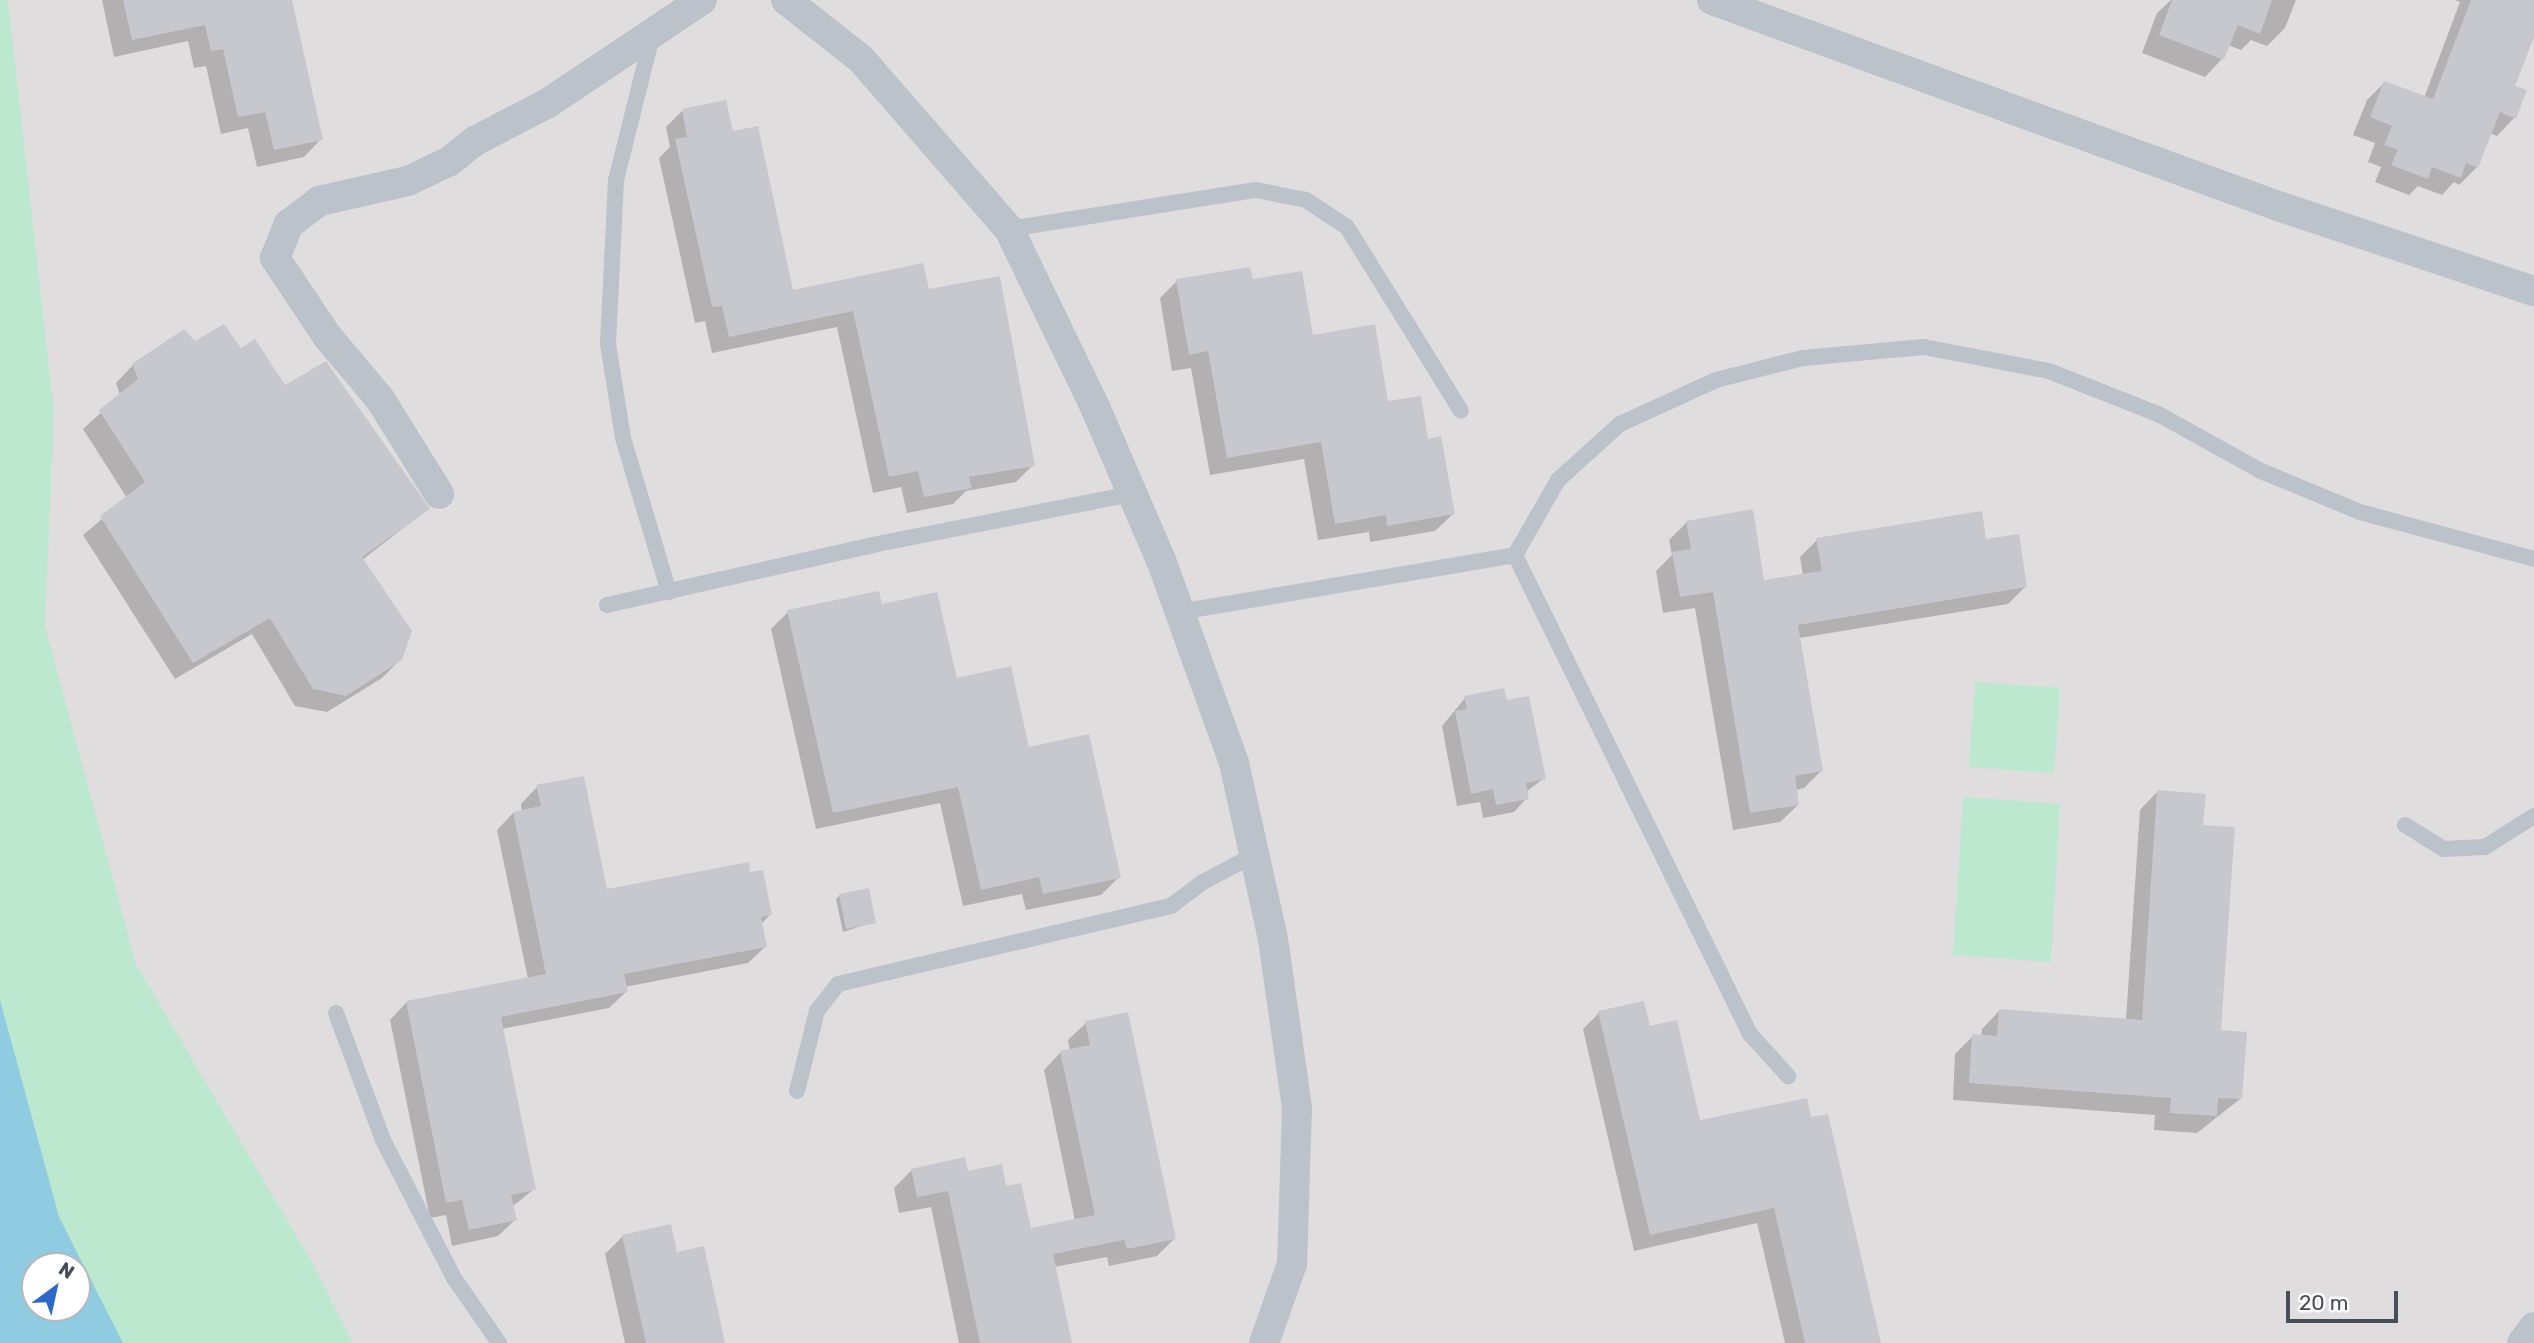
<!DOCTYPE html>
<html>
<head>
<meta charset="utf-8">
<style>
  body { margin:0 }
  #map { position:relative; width:2534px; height:1343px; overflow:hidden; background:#eeecec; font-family:Rubik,sans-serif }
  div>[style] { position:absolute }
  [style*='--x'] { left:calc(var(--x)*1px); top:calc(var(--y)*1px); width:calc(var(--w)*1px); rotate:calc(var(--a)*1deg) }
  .education>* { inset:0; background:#dfdddd }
  .green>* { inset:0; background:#bde8d0 }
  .water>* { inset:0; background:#8fcce1 }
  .shadow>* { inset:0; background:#0003 }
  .building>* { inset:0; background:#c7c8ce }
  .lane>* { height:16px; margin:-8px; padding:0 8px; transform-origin:8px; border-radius:8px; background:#bbc2ca }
  .street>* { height:30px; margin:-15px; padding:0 15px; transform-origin:15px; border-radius:15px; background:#bbc2ca }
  span { translate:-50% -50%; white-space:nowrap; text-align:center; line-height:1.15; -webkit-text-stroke:5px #fff; paint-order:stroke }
  .north { position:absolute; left:21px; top:1252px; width:70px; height:70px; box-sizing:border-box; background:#fff; border:2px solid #b5b8bc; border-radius:50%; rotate:33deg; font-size:19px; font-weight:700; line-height:28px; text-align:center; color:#464e57 }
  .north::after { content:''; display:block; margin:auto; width:24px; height:32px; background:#2c69c8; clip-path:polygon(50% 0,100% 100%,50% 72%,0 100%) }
  .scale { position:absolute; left:2286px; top:1291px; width:112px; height:32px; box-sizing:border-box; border:4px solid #464e57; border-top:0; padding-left:9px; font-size:21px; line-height:24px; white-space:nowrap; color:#464e57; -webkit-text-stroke:5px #fff; paint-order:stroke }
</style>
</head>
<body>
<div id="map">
  <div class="education">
    <div style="clip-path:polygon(evenodd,0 0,2534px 0,2534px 1343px,0 1343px,0 0,35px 1266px,77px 1266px,77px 1308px,35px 1308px,35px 1266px)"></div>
  </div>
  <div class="green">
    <div style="clip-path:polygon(evenodd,0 0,8px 0,54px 412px,45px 626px,136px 964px,313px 1264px,353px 1343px,0 1343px,0 0,35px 1266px,77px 1266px,77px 1308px,35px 1308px,35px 1266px)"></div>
    <div style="clip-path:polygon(1975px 682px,2060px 688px,2054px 773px,1969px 767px)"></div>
    <div style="clip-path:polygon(1963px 797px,2060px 804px,2051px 962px,1953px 955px)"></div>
  </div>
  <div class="water">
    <div style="clip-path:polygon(evenodd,0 1000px,59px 1217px,123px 1343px,0 1343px,0 1000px,35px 1266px,77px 1266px,77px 1308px,35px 1308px,35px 1266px)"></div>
  </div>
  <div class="shadow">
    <div style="clip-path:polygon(102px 0,290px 0,321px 139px,304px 157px,257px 167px,248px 128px,221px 134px,206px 66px,194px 68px,188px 41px,114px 57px)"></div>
    <div style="clip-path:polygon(2171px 0,2296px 0,2285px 28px,2267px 46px,2251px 40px,2241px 50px,2228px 45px,2222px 59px,2205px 77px,2142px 53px,2157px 13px)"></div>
    <div style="clip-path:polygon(2454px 0,2534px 0,2534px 33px,2513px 87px,2524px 91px,2514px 118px,2497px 136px,2490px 133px,2477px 167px,2459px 185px,2454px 182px,2442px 195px,2418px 186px,2409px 195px,2375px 182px,2381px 167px,2368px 162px,2375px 143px,2353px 135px,2367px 100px,2384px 83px,2424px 98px,2460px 2px)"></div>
    <div style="clip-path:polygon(682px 111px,732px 133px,792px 292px,928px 291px,1033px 465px,1016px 482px,966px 491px,953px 504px,907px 513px,901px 487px,873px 493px,837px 327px,712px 353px,705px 321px,695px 323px,659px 158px,670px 147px,666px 127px)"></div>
    <div style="clip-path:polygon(1177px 281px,1251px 281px,1427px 441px,1453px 514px,1435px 531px,1370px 542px,1369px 532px,1318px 540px,1304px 459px,1210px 475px,1191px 368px,1172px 371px,1160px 298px)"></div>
    <div style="clip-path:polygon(194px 343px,241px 350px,428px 509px,362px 560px,401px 659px,382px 678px,327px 712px,295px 706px,252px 634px,175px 679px,83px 535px,127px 498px,83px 429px,120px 395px,116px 383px,133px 365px)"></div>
    <div style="clip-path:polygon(1687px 522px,1763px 582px,1803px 575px,1800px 557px,1817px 540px,1985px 541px,2025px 587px,2008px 604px,1799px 638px,1821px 771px,1804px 788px,1795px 790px,1798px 805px,1780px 822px,1733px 830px,1695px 608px,1663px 613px,1656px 571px,1672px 555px,1669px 540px)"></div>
    <div style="clip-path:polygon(881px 606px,1028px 749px,1119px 877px,1101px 895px,1026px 910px,1022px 894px,963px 906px,940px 803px,816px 829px,771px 629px,788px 612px)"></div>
    <div style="clip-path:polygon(1465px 698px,1506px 702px,1544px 778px,1526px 792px,1527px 798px,1514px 812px,1483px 818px,1480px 802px,1457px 806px,1442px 726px)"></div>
    <div style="clip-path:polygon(537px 787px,606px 892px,749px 874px,770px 915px,761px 924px,765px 947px,748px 963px,625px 987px,626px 992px,609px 1008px,501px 1029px,534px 1189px,512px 1207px,515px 1220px,498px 1236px,452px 1246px,446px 1215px,430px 1218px,390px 1020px,406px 1003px,528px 979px,497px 830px,513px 813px,522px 812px,521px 804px)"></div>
    <div style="clip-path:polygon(2157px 792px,2201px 826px,2219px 1031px,2240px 1099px,2197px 1133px,2154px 1130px,2155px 1115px,1953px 1100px,1955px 1054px,1973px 1036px,1981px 1037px,1982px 1029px,1999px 1011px,2126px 1020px,2140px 810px)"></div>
    <div style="clip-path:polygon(840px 895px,874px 922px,843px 932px,836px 899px)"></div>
    <div style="clip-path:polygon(1599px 1013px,1649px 1029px,1699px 1122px,1810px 1119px,1880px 1343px,1785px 1343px,1757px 1223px,1634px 1251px,1583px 1029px)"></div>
    <div style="clip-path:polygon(1086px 1023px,1174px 1239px,1157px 1256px,1109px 1266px,1107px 1257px,1054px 1267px,1070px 1343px,959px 1343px,931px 1207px,899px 1213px,894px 1188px,912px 1170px,967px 1173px,1005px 1188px,1029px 1230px,1075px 1221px,1044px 1070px,1061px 1052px,1070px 1051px,1068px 1040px)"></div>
    <div style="clip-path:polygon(623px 1236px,676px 1254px,723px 1343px,625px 1343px,605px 1254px)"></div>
  </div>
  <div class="building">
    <div style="clip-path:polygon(123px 0,292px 0,323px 140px,274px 150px,265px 112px,238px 117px,223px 49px,211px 51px,205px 25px,132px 40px)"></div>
    <div style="clip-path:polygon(2172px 0,2272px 0,2260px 34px,2238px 25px,2224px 60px,2159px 35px)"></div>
    <div style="clip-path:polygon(2471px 0,2534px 0,2534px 37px,2515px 86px,2527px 90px,2516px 119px,2500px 112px,2478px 168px,2466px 163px,2461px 178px,2432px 167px,2428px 179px,2391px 165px,2398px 150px,2384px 145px,2392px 126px,2370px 117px,2384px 81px,2433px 99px)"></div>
    <div style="clip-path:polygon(726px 100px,733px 131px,758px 126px,793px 290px,923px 263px,929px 289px,1000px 276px,1035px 466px,969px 477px,972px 488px,924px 497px,918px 471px,889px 477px,853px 311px,729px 337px,722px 306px,712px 307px,675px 139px,687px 137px,682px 109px)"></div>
    <div style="clip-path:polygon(1250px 267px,1253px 279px,1302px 271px,1313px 335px,1375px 324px,1388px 401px,1421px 396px,1428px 439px,1441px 436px,1455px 514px,1387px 526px,1386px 515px,1335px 524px,1321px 442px,1227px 458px,1208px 351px,1189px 355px,1176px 279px)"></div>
    <div style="clip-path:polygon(224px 324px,241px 348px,255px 339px,285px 385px,326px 361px,430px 509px,362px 557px,412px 631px,402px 660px,346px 696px,313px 689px,270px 618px,193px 663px,100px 516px,145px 482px,99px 410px,138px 379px,132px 364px,184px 329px,195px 341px)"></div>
    <div style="clip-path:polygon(1753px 509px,1764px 580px,1822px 571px,1816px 538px,1982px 511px,1986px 539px,2019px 534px,2027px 587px,1798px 625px,1823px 771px,1795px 776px,1799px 805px,1750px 813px,1713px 592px,1680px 597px,1672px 552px,1691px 549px,1686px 521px)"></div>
    <div style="clip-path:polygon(879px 591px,882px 604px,937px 592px,957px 678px,1011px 666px,1029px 747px,1089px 734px,1121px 878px,1043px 894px,1039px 877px,981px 890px,958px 787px,833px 813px,787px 610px)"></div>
    <div style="clip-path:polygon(1504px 688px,1507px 700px,1529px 696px,1546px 779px,1526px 783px,1529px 799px,1496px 805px,1493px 789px,1471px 794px,1455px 711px,1467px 709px,1464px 696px)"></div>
    <div style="clip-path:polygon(584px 776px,607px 889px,749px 862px,750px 872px,763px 870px,772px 915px,761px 917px,767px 947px,624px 974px,628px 992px,501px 1017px,536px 1190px,511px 1195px,517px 1220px,469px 1230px,462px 1200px,446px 1203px,406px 1001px,546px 974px,513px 812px,541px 806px,536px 785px)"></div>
    <div style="clip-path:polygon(2157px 790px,2206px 794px,2203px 825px,2235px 827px,2221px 1030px,2247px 1032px,2242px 1099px,2218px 1098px,2217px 1116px,2170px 1113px,2171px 1098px,1969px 1083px,1972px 1034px,1997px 1036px,1999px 1009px,2142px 1020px)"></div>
    <div style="clip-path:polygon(869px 888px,876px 923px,846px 929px,839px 894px)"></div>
    <div style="clip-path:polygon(1644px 1001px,1650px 1026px,1677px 1020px,1700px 1120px,1807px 1098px,1811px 1117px,1828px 1114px,1881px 1343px,1805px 1343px,1774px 1208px,1650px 1235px,1598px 1011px)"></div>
    <div style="clip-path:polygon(1128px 1012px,1176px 1239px,1127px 1249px,1124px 1240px,1053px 1254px,1072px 1343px,980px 1343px,948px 1191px,917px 1197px,911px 1169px,965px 1157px,968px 1171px,1002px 1164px,1006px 1186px,1021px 1183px,1031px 1228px,1095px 1215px,1060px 1051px,1090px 1045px,1085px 1021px)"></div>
    <div style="clip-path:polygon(671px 1224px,677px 1252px,704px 1246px,725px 1343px,646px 1343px,622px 1235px)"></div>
  </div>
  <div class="lane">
    <div style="--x:652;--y:36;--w:148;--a:104"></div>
    <div style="--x:616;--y:180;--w:164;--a:92.8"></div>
    <div style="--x:608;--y:344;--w:95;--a:80.9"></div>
    <div style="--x:623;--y:438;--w:161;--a:73.4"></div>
    <div style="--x:1009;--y:229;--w:250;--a:-9"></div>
    <div style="--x:1256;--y:190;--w:51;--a:11.3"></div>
    <div style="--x:1306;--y:200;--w:49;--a:33.4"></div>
    <div style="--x:1347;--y:227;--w:216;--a:58.2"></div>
    <div style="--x:1515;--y:555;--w:86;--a:-60.2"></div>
    <div style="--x:1558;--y:480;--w:84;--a:-42.1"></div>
    <div style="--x:1620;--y:424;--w:106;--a:-24.6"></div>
    <div style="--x:1716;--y:380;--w:90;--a:-14.2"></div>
    <div style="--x:1803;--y:358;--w:121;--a:-5.2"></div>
    <div style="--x:1924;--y:347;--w:127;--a:10.9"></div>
    <div style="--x:2049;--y:371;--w:119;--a:21.6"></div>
    <div style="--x:2160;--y:415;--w:115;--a:29"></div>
    <div style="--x:2261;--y:471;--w:107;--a:22.5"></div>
    <div style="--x:2360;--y:512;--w:180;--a:15.1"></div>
    <div style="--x:1515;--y:555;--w:534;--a:63.87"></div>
    <div style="--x:1750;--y:1034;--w:57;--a:47.9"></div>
    <div style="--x:607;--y:605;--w:277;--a:-12.7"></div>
    <div style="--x:877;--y:544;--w:260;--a:-11.1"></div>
    <div style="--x:1179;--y:612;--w:341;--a:-9.6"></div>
    <div style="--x:2405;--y:825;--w:46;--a:31.6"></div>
    <div style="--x:2444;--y:849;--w:41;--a:-2.8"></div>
    <div style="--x:2485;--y:847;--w:58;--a:-32.3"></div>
    <div style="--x:336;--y:1013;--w:135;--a:69.7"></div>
    <div style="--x:383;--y:1140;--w:155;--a:62.8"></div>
    <div style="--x:454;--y:1278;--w:79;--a:55.3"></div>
    <div style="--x:797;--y:1091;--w:82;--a:-76"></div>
    <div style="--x:817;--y:1011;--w:34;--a:-52"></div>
    <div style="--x:838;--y:984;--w:342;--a:-13.2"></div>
    <div style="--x:1171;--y:906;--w:40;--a:-37"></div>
    <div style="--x:1203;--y:882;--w:58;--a:-27.9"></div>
  </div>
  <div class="street">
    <div style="--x:786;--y:0;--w:95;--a:38.2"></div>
    <div style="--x:861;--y:59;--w:225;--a:49"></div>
    <div style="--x:1009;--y:229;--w:198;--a:64.2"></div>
    <div style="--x:1095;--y:407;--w:167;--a:66.7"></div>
    <div style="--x:1161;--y:560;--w:216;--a:70.2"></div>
    <div style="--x:1234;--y:763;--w:180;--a:77.5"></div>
    <div style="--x:1273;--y:939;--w:170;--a:81.9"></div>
    <div style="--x:1297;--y:1107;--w:157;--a:91.8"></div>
    <div style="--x:1292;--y:1264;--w:84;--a:109.5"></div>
    <div style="--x:1712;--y:0;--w:602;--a:20"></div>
    <div style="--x:2278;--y:206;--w:270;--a:18.4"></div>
    <div style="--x:439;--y:494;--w:112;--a:-121.8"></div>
    <div style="--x:380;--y:399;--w:82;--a:-130.1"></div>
    <div style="--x:327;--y:336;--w:94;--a:-123.7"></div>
    <div style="--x:275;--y:258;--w:37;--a:-68"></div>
    <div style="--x:289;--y:224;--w:38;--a:-37"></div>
    <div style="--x:319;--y:201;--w:91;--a:-12.7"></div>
    <div style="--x:408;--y:181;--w:47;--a:-25.5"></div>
    <div style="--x:450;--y:161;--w:32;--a:-39"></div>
    <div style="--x:475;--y:141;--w:82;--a:-27.5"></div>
    <div style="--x:548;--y:103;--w:185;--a:-33.8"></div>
    <div style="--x:2522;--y:1343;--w:20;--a:-53"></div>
  </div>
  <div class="north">N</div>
  <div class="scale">20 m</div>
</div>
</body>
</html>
